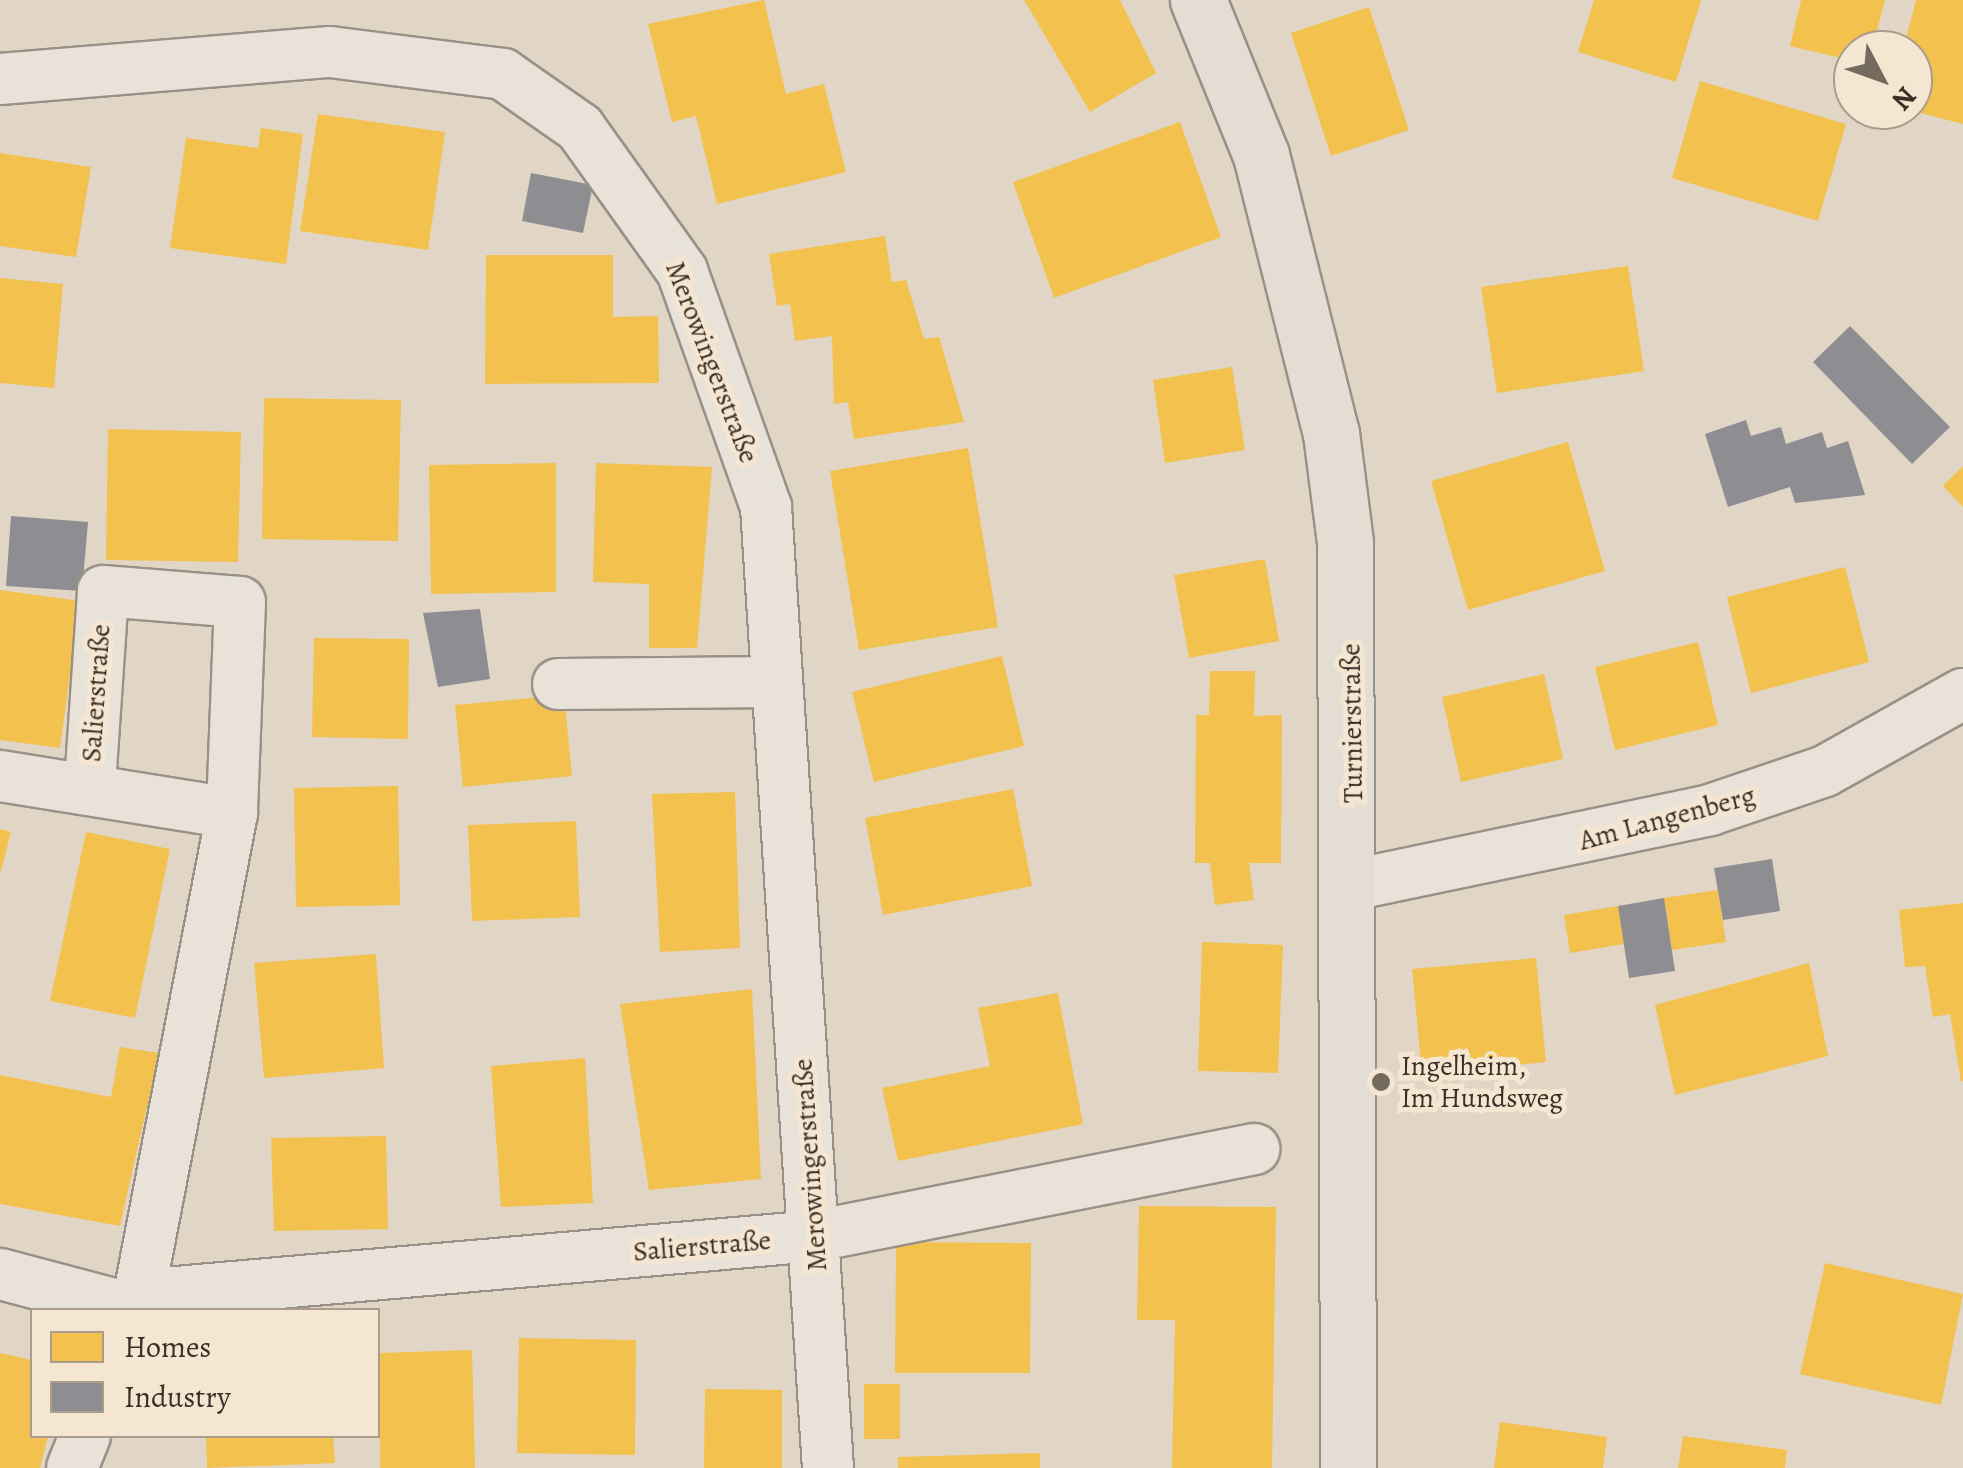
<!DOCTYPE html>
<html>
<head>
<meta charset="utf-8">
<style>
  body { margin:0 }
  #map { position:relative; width:1963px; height:1468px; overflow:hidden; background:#e1d6c5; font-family:Alegreya,serif }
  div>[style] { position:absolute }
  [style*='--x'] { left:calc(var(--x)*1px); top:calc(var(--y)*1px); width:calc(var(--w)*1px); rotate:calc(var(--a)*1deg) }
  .homes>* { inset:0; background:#f2c14e }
  .industry>* { inset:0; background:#8d8d92 }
  .roads { filter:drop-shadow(2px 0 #999187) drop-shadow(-2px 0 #999187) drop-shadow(0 2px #999187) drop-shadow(0 -2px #999187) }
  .minor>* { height:50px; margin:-25px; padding:0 25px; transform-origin:25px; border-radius:25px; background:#e8e2d9 }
  .major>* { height:55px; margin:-27.5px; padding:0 27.5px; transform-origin:27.5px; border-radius:27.5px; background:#e4ddd3 }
  .dots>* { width:28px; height:28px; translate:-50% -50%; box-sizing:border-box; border:5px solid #f4e6d1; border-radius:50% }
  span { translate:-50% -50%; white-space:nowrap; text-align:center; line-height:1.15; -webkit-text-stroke:10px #f4e6d1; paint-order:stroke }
  .street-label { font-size:28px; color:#3a3027 }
  .poi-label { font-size:28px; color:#3a3027 }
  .left { translate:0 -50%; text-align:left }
  .legend { position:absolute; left:30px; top:1308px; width:350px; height:130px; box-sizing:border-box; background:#f4e6d1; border:2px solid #aa9d8d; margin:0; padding:12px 18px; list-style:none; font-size:30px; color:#3a3027 }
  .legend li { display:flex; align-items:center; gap:20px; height:50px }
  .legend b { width:50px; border:2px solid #aa9d8d }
  .north { position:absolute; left:1833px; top:30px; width:100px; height:100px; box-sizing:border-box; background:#f4e6d1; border:2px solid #aa9d8d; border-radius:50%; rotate:131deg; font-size:28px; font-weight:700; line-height:40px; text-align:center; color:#3a3027 }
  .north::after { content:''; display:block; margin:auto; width:35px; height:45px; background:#746a5e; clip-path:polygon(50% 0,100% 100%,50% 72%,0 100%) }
</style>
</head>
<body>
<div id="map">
  <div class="homes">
    <div style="clip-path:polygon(764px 0,786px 94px,824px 84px,846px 172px,717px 204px,696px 116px,672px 122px,648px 24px)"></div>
    <div style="clip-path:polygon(1024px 0,1120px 0,1156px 73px,1090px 112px)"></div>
    <div style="clip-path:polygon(1594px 0,1701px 0,1676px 82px,1578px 52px)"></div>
    <div style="clip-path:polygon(1801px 0,1885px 0,1872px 50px,1853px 50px,1853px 61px,1790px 46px)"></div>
    <div style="clip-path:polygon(1916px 0,1963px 0,1963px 124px,1913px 111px,1913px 50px,1903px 50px)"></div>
    <div style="clip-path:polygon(1369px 7px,1409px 130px,1331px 156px,1291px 33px)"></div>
    <div style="clip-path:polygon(1700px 81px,1846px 124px,1818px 221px,1672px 178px)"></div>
    <div style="clip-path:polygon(318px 114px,445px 132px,428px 250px,300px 231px)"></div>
    <div style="clip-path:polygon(1180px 122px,1221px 237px,1054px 298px,1013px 182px)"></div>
    <div style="clip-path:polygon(261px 128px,303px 134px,286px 264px,170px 248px,186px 138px,258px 148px)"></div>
    <div style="clip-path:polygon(0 153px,91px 167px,76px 257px,0 246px)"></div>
    <div style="clip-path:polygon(885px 236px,892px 282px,906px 280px,924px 339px,939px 337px,964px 422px,854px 439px,848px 402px,834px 404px,832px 336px,795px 341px,790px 304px,777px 306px,769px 254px)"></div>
    <div style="clip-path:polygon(486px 255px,613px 255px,613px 317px,658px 316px,659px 383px,485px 384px)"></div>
    <div style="clip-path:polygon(1628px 266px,1644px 371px,1497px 393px,1481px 287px)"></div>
    <div style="clip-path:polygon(0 278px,63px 284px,54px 388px,0 383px)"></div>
    <div style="clip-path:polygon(1232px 367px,1245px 450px,1165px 463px,1153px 380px)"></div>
    <div style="clip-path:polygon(264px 398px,401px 400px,398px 541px,262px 539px)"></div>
    <div style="clip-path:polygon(108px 429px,241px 432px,238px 562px,106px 560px)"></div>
    <div style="clip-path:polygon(1568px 442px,1605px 571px,1468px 610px,1431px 481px)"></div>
    <div style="clip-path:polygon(968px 448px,998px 627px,859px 650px,830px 471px)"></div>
    <div style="clip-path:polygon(556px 463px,556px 592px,431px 594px,429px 465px)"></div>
    <div style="clip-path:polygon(596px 463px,712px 467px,697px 648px,649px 648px,649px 584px,593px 582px)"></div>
    <div style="clip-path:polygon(1963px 466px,1963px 507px,1943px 486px)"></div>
    <div style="clip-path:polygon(1265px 559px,1279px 641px,1189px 658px,1174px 575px)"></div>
    <div style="clip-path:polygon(1845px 567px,1869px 662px,1751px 693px,1727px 597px)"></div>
    <div style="clip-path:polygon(0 590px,80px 601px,60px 748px,0 740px)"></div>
    <div style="clip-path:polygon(314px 638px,409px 639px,408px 739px,312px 737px)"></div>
    <div style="clip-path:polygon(1698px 642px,1718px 725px,1615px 750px,1595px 667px)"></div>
    <div style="clip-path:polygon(1002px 656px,1024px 746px,874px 782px,852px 692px)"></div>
    <div style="clip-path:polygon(1210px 671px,1255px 671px,1254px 716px,1282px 715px,1281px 863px,1249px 863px,1254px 900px,1215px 905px,1210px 863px,1195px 863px,1196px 715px,1209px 715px)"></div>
    <div style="clip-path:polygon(1544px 674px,1563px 759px,1461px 782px,1442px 697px)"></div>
    <div style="clip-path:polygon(564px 695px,572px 776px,463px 787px,455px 705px)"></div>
    <div style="clip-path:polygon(398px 786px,400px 905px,296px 907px,294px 788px)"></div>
    <div style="clip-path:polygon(1013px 789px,1032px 886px,883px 915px,865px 818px)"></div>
    <div style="clip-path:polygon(735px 792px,740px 948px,660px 952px,652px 794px)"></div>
    <div style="clip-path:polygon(576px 821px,580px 917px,472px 921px,468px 825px)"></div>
    <div style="clip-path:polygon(0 829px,11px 832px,1px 871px,0 871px)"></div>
    <div style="clip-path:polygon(86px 832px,170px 849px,135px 1018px,50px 1001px)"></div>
    <div style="clip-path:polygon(1718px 890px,1726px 942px,1672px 950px,1664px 898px)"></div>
    <div style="clip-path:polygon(1963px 903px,1963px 1081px,1961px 1082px,1950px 1014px,1933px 1017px,1925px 966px,1905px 967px,1899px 910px)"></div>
    <div style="clip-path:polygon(1618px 906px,1624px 944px,1570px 953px,1564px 915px)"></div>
    <div style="clip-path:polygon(1202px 942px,1283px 945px,1278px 1073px,1198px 1071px)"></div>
    <div style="clip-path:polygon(376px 954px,384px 1068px,264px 1078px,254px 963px)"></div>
    <div style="clip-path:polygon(1536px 958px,1546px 1062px,1422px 1074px,1412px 969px)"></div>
    <div style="clip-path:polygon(1809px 963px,1828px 1056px,1675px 1095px,1655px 1005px)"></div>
    <div style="clip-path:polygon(752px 989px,761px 1179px,649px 1190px,620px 1004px)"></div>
    <div style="clip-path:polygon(1058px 993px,1083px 1124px,898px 1161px,882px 1088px,990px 1066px,978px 1008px)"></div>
    <div style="clip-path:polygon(120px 1047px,159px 1053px,120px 1226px,0 1204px,0 1075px,111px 1097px)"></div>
    <div style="clip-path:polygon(585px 1058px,593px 1203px,501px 1207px,491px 1066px)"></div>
    <div style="clip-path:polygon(386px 1136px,388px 1229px,274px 1231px,271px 1138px)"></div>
    <div style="clip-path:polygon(1139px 1206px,1276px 1207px,1272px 1468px,1172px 1468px,1175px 1320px,1137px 1320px)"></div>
    <div style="clip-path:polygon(896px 1242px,1031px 1243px,1030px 1373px,895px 1373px)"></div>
    <div style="clip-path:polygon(1825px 1263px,1963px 1294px,1941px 1405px,1800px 1374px)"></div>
    <div style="clip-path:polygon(519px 1338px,636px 1340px,635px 1455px,517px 1453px)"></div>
    <div style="clip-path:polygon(472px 1350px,475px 1468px,380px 1468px,379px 1353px)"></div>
    <div style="clip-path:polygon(0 1353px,32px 1360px,32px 1436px,48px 1436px,40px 1468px,0 1468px)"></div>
    <div style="clip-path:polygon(864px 1384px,900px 1384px,900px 1439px,864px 1439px)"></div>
    <div style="clip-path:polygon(705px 1389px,782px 1390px,782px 1468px,704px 1468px)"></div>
    <div style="clip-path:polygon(1500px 1422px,1607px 1437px,1603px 1468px,1494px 1468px)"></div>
    <div style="clip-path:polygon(206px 1436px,333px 1436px,335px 1463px,207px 1468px)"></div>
    <div style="clip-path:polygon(1683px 1436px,1787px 1450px,1785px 1468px,1678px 1468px)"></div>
    <div style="clip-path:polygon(1040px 1453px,1040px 1468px,898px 1468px,898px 1457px)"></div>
  </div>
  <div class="industry">
    <div style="clip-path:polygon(531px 173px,593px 185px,583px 233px,522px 221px)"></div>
    <div style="clip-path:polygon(1850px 326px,1950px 427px,1912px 464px,1813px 362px)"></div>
    <div style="clip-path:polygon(1746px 420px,1751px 436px,1781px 427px,1786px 444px,1822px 432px,1827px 448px,1848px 441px,1865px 495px,1795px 503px,1790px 487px,1728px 507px,1705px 434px)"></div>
    <div style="clip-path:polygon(11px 516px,88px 522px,82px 591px,6px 586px)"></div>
    <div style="clip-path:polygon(480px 609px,490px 679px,438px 687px,423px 613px)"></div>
    <div style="clip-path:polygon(1772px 859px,1780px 911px,1723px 920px,1714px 868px)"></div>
    <div style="clip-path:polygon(1664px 898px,1675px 971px,1629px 978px,1618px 906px)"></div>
  </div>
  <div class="roads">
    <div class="minor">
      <div style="--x:0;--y:79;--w:331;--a:-4.7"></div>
      <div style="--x:330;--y:52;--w:174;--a:7.2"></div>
      <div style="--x:503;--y:74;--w:94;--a:35"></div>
      <div style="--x:580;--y:128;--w:176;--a:54.5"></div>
      <div style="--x:682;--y:271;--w:251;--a:70.4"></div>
      <div style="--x:766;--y:507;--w:963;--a:86.31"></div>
      <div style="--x:558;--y:684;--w:219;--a:-0.5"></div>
      <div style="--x:0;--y:776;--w:235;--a:9.1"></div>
      <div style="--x:90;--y:784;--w:193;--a:-86.1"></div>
      <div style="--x:103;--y:591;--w:137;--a:4.6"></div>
      <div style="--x:240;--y:602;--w:211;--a:92.2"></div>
      <div style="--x:232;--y:813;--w:506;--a:100.93"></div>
      <div style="--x:1352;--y:885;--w:366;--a:-11.8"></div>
      <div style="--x:1710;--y:810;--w:121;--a:-18.7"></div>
      <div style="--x:1825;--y:771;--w:158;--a:-29.2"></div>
      <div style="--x:0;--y:1274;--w:141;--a:14.8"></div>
      <div style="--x:142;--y:1295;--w:676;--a:-5.01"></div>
      <div style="--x:815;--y:1236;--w:448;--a:-11.2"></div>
      <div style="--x:72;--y:1468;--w:35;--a:-68"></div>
    </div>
    <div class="major">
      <div style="--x:1198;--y:0;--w:167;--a:67.9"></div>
      <div style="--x:1261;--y:155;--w:287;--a:75.9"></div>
      <div style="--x:1331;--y:433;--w:111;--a:82.7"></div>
      <div style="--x:1345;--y:543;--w:925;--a:89.81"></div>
    </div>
  </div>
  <div class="dots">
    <div style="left:1381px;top:1082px;background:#746a5e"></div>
  </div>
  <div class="street-label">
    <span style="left:712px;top:362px;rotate:69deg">Merowingerstraße</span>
    <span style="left:96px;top:693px;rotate:-86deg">Salierstraße</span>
    <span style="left:1352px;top:723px;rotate:-91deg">Turnierstraße</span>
    <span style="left:1667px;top:818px;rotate:-15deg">Am Langenberg</span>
    <span style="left:810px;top:1165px;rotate:-94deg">Merowingerstraße</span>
    <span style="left:702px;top:1246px;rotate:-5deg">Salierstraße</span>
  </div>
  <div class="poi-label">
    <span class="left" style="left:1401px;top:1082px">Ingelheim,<br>Im Hundsweg</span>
  </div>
  <ul class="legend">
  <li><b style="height:28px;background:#f2c14e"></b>Homes</li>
  <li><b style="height:28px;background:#8d8d92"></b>Industry</li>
  </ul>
  <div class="north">N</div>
</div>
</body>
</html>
